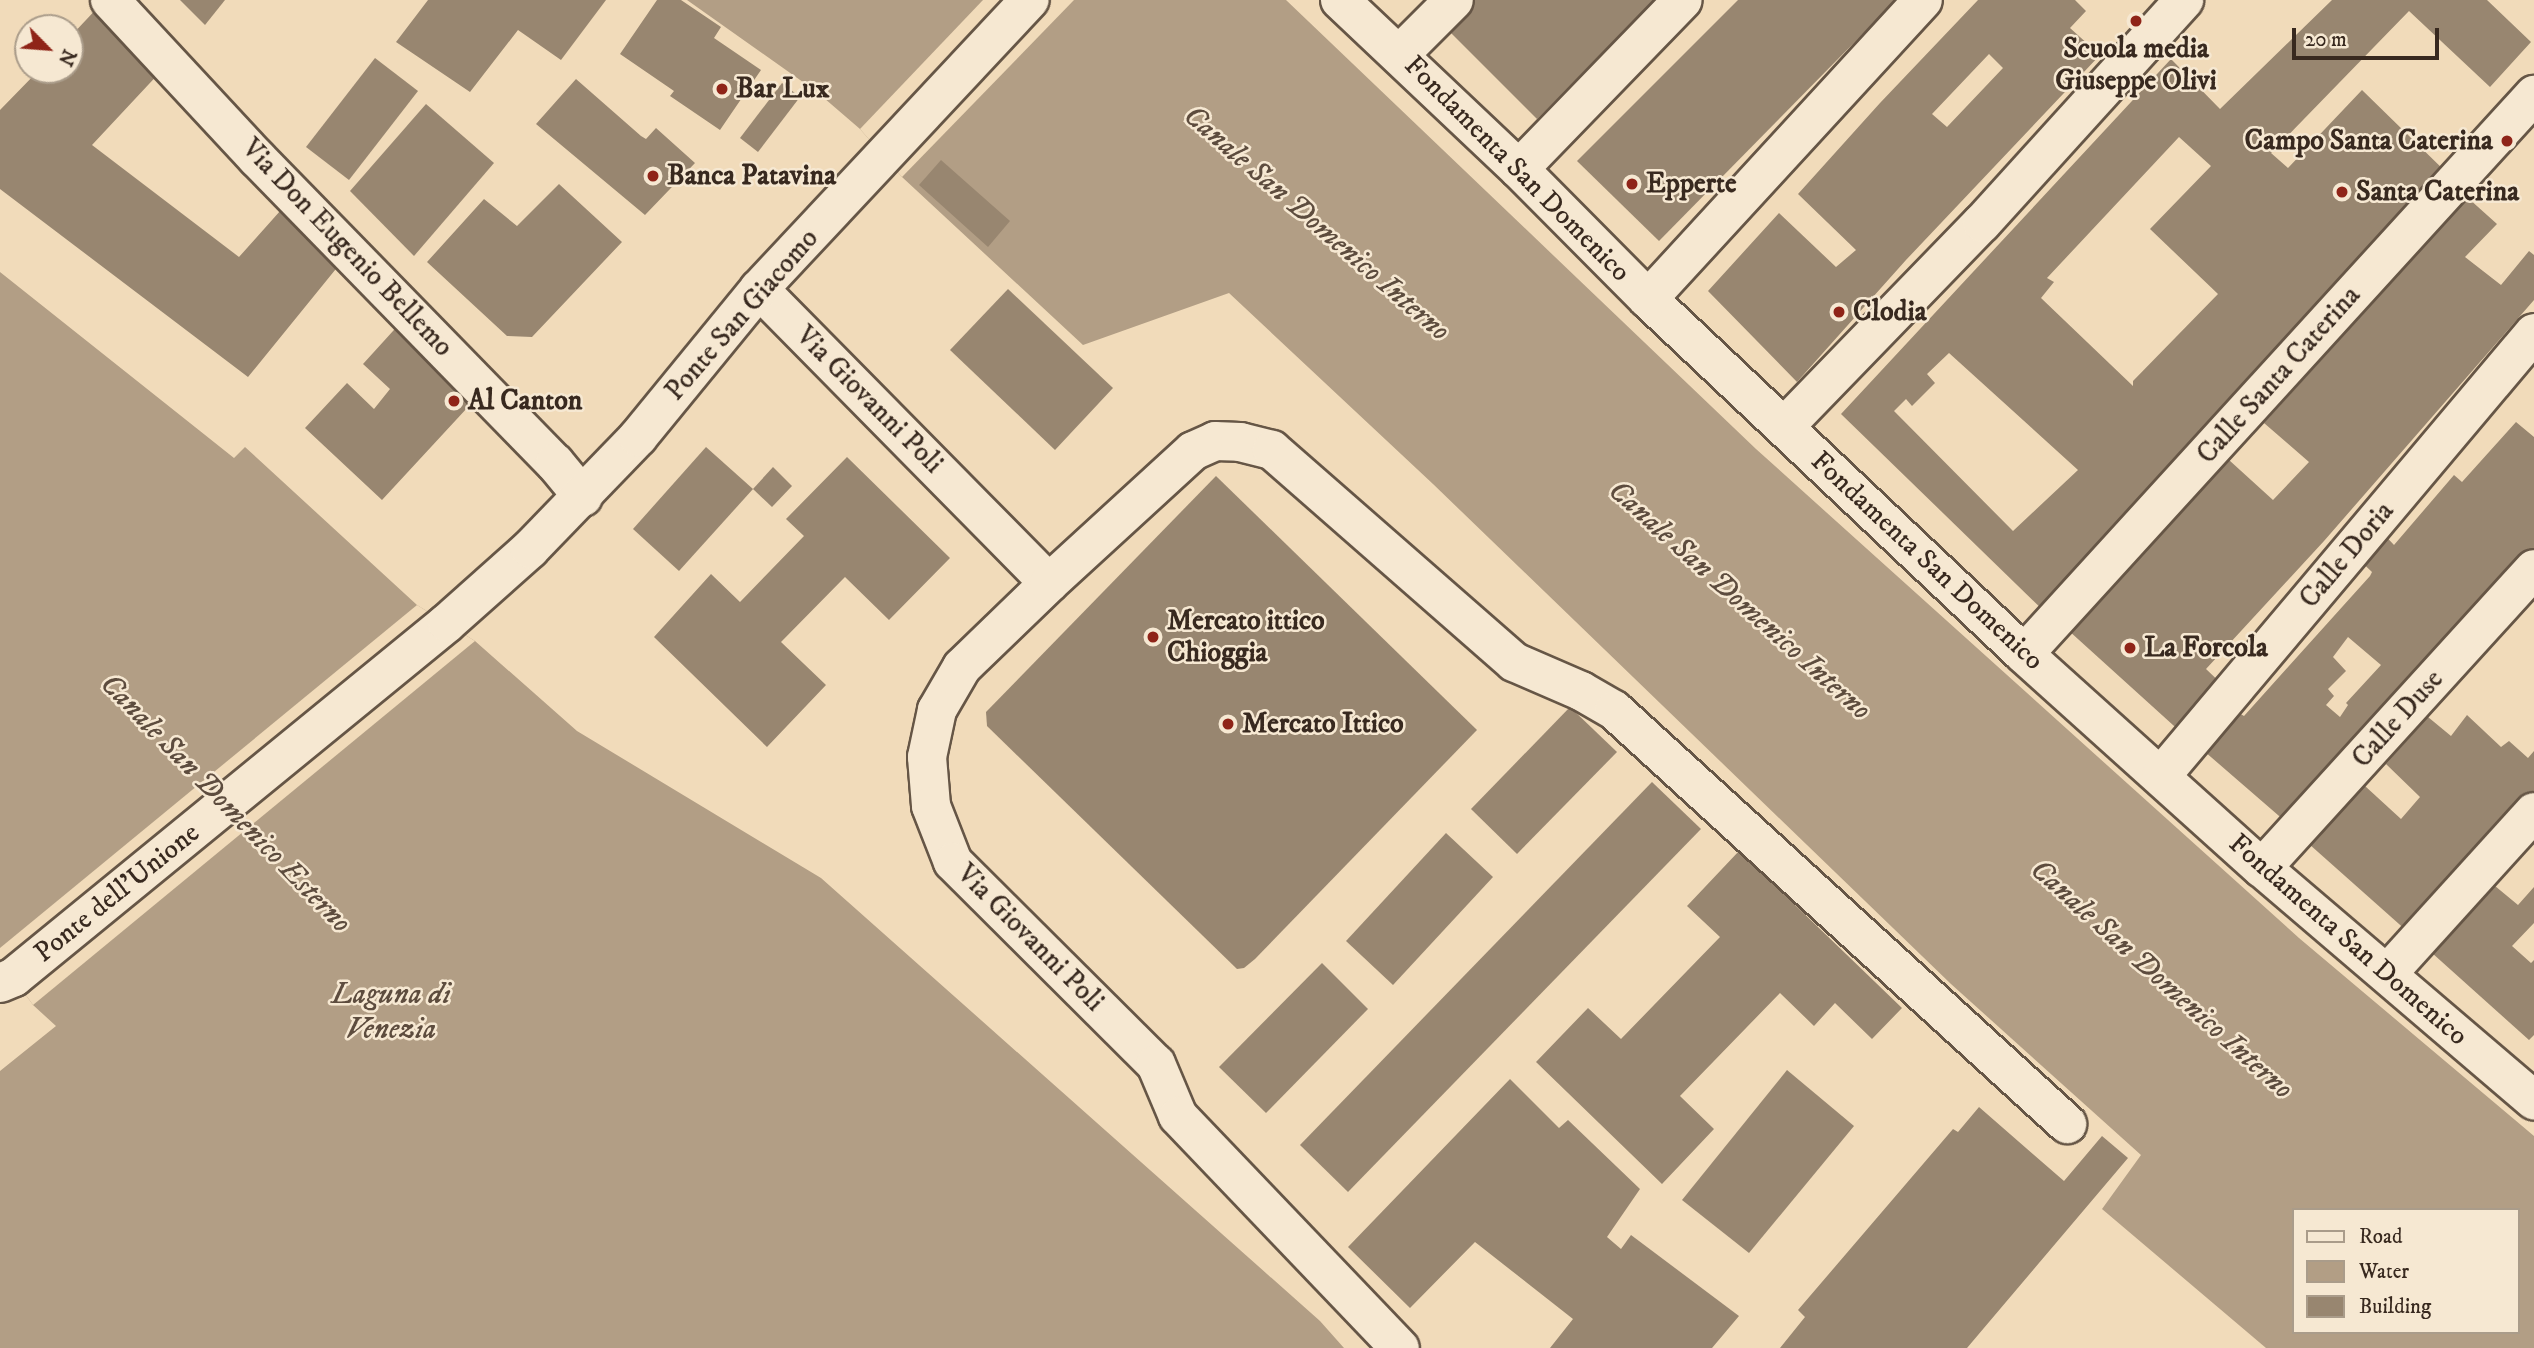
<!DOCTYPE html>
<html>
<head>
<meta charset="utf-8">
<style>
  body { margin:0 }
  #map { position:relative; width:2534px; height:1348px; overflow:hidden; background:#f1dbba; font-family:"IM FELL DW Pica",serif }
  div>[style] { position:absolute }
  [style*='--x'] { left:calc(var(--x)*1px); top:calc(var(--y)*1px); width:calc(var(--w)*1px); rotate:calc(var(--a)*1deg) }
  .water>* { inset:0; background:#b29e85 }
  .pier>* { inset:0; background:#f1dbba }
  .building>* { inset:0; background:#988670 }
  .roads { filter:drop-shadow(2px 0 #665646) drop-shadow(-2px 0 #665646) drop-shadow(0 2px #665646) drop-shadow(0 -2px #665646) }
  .minor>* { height:38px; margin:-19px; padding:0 19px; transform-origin:19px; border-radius:19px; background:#f6e8d2 }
  .tertiary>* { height:38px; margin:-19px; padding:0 19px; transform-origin:19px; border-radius:19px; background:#f6e8d2 }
  .dots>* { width:19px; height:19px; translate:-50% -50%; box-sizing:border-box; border:4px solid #f6e8d2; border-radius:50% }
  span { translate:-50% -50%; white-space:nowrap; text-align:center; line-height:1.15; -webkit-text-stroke:5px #f6e8d2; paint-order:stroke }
  .poi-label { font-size:28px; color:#38291f; font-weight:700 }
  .left { translate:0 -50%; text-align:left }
  .right { translate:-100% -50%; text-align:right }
  .street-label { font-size:28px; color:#38291f }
  .water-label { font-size:30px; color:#5d4c3e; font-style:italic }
  .legend { position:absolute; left:2292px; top:1208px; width:228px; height:126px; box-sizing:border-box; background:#f6e8d2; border:2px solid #aa9c8a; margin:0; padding:9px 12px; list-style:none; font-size:21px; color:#38291f }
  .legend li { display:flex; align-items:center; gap:14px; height:35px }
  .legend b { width:35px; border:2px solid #aa9c8a }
  .north { position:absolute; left:14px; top:14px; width:70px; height:70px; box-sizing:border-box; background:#f6e8d2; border:2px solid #aa9c8a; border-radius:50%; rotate:115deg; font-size:19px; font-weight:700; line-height:28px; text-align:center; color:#38291f }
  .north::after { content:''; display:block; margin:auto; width:24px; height:32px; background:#8f2418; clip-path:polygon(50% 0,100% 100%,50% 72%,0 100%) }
  .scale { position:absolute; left:2292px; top:28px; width:147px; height:32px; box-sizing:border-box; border:4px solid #38291f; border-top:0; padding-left:9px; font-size:21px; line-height:24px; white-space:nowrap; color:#38291f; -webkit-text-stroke:5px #f6e8d2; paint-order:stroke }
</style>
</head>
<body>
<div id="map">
  <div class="water">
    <div style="clip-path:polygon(evenodd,687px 0,1286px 0,1756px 449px,2299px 938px,2534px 1136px,2534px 1348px,2266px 1348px,2102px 1209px,2141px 1155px,1951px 984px,1433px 484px,1229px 293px,1083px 345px,902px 177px,860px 129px,817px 92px,687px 0,2294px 1210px,2518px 1210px,2518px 1332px,2294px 1332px,2294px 1210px)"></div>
    <div style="clip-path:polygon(0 272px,234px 458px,245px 447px,417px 605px,475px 641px,577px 731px,821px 878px,1320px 1321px,1344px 1348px,0 1348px,0 1071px,56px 1026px,33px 1005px,0 959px)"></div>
  </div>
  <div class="pier">
    <div style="clip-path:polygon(983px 0,1074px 0,902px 177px,860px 129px)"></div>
    <div style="clip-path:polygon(417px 605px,475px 641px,33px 1005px,0 959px,0 948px)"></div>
  </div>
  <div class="building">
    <div style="clip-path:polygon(180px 0,225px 0,205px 25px)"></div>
    <div style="clip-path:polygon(428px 0,606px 0,561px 60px,518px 30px,470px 92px,396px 42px)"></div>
    <div style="clip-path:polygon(657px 0,681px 0,721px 27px,714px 38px,761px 70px,720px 130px,670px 96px,674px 91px,620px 54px)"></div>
    <div style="clip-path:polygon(1462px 0,1654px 0,1537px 119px,1439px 21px)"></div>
    <div style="clip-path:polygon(1738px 0,1896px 0,1659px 241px,1577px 161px)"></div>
    <div style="clip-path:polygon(evenodd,1978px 0,2075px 0,2086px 11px,2070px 28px,2100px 55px,1906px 260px,1797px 382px,1708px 291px,1779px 213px,1836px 267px,1856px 250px,1798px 194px,1880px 103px,1978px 0,1989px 54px,2003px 68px,1947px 127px,1932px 114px,1989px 54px)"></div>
    <div style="clip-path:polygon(evenodd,2332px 0,2487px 0,2531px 42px,2490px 87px,2409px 11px,2271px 153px,2288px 168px,2362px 90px,2449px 175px,2047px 614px,1841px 414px,2171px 59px,2220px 109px,2332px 0,2179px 137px,2211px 166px,2150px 229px,2218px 294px,2133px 381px,2133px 386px,2041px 298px,2054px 282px,2047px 278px,2179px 137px,2332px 0,1949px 353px,2078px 470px,2013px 531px,1894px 411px,1906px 399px,1912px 406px,1935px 383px,1927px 374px,1949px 353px)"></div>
    <div style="clip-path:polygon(101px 4px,163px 69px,92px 145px,239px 257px,289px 201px,344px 259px,248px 377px,0 189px,0 110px,39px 70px,70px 70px,70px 37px)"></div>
    <div style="clip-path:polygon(375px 58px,418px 91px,349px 180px,306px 147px)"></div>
    <div style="clip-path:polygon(576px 79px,641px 136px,646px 139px,656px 128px,695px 163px,645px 215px,536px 124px)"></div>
    <div style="clip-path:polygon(782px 83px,800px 97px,758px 152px,740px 138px)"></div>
    <div style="clip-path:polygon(426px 104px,494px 163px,414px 256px,350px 191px)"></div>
    <div style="clip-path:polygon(941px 160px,1010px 221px,988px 247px,919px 185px)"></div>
    <div style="clip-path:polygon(559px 184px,622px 242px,532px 337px,507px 336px,427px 262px,484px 199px,517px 226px)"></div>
    <div style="clip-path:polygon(2468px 198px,2497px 224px,2465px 257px,2501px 285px,2529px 251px,2534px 255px,2534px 300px,2324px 541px,2206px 669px,2227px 689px,2184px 735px,2068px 630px,2229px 460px,2273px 500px,2309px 462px,2264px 423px)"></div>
    <div style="clip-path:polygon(1008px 289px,1113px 388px,1055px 450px,950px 350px)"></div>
    <div style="clip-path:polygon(403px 320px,467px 377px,468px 407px,382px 500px,305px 428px,347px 383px,374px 409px,390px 389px,363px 364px)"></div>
    <div style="clip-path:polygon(evenodd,2516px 422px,2534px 437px,2534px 550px,2286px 822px,2204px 751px,2239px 713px,2244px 716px,2370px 576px,2372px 572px,2353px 554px,2378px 528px,2394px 545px,2454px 475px,2462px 482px,2516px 422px,2348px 637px,2381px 665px,2346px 703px,2348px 705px,2340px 717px,2326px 705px,2334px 696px,2328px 689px,2346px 671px,2333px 657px,2348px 637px)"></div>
    <div style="clip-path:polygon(706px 447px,753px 489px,679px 571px,633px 529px)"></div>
    <div style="clip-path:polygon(847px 457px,950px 558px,889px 620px,845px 577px,781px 642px,826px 685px,767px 747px,654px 637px,711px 574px,740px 602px,804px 536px,786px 519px)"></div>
    <div style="clip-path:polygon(773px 467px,792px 486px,772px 507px,753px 489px)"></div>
    <div style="clip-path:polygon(1216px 476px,1477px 730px,1255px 959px,1244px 968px,1237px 969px,987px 726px,986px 712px)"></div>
    <div style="clip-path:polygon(1570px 707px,1617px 752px,1517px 854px,1471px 809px)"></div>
    <div style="clip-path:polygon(2467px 715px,2501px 747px,2509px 741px,2528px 758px,2534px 751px,2534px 791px,2408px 932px,2309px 844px,2365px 786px,2401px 819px,2420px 797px,2386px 764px,2428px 717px,2451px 736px)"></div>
    <div style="clip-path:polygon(1652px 782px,1701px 829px,1348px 1192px,1300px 1145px)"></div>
    <div style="clip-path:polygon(1446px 833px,1493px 877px,1393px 985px,1346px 941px)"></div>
    <div style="clip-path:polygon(1739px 851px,1902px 1008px,1872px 1039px,1835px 1003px,1814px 1026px,1780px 993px,1680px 1096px,1714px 1129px,1662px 1184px,1536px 1062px,1588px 1008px,1621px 1039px,1720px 937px,1687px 906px)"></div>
    <div style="clip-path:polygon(2489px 881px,2518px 905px,2534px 887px,2534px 923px,2512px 946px,2531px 963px,2534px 960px,2534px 1035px,2529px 1040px,2422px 944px,2453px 929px,2475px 908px,2470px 904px)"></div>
    <div style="clip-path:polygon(1322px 963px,1368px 1009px,1266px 1113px,1219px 1067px)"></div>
    <div style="clip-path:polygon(1787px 1070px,1854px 1126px,1749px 1253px,1682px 1200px)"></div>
    <div style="clip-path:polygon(1510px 1079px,1559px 1128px,1568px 1120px,1640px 1189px,1607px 1237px,1621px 1249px,1631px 1235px,1739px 1316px,1712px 1348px,1550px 1348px,1573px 1319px,1475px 1242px,1410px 1308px,1348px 1247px)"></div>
    <div style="clip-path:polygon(1979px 1107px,2064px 1181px,2102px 1136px,2128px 1158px,1967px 1348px,1780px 1348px,1805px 1317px,1798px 1310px,1953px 1129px,1958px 1132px)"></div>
  </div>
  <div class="roads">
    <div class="minor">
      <div style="--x:110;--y:0;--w:216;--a:47.1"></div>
      <div style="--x:257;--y:158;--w:426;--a:45.7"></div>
      <div style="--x:555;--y:463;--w:44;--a:50.5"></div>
      <div style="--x:1340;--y:0;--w:246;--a:43.4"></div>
      <div style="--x:1519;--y:169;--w:183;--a:45.2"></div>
      <div style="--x:1648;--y:299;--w:517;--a:43.35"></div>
      <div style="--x:2024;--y:654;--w:320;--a:42"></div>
      <div style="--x:2262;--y:868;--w:358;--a:40.5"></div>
      <div style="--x:1400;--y:54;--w:76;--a:-45"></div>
      <div style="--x:1519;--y:169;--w:235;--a:-45.9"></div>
      <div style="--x:759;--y:289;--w:413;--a:45.4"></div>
      <div style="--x:1049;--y:583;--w:121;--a:136"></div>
      <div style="--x:962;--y:667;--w:50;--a:120.2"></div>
      <div style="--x:937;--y:710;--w:48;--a:102"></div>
      <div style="--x:927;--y:757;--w:49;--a:85.3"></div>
      <div style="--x:931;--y:806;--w:60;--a:68.6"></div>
      <div style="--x:953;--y:862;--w:286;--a:44.9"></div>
      <div style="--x:1156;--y:1064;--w:56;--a:67.1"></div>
      <div style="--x:1178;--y:1116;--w:321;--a:46.3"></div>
      <div style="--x:1648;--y:299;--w:406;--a:-47.4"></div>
      <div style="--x:1784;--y:427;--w:284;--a:-45.9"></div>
      <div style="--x:1982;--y:223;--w:301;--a:-47.8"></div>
      <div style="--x:1049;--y:583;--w:195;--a:-42.5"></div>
      <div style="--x:1193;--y:451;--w:24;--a:-24"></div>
      <div style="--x:1215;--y:441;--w:25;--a:2"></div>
      <div style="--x:1240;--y:442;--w:33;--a:14"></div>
      <div style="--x:1272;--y:450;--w:322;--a:41.2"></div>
      <div style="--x:1514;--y:662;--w:73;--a:23.4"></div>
      <div style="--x:1581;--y:691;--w:38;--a:30"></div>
      <div style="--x:1614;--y:710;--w:614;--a:42.42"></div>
      <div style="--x:2024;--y:654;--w:757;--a:-47.62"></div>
      <div style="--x:2161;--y:776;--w:579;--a:-49.9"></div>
      <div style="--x:2262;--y:868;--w:404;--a:-47.7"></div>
      <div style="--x:2388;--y:973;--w:217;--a:-47.8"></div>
    </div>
    <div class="tertiary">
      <div style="--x:0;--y:983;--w:15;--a:-23"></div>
      <div style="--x:14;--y:977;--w:559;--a:-39.27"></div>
      <div style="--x:447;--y:623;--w:111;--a:-41.7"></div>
      <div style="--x:530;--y:549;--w:156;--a:-46"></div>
      <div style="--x:638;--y:437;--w:191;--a:-50.7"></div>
      <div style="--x:759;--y:289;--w:396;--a:-46.9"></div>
    </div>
  </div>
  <div class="dots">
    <div style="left:2136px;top:21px;background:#8f2418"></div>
    <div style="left:722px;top:89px;background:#8f2418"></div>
    <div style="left:2507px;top:141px;background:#8f2418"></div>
    <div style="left:653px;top:176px;background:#8f2418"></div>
    <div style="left:1632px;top:184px;background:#8f2418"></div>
    <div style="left:2342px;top:192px;background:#8f2418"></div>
    <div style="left:1839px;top:312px;background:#8f2418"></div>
    <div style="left:454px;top:401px;background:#8f2418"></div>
    <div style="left:1153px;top:637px;background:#8f2418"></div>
    <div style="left:2130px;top:648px;background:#8f2418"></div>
    <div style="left:1228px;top:724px;background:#8f2418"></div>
  </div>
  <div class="poi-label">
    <span style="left:2136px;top:65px">Scuola media<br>Giuseppe Olivi</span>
    <span class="left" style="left:736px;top:89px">Bar Lux</span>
    <span class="right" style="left:2493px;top:141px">Campo Santa Caterina</span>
    <span class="left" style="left:667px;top:176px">Banca Patavina</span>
    <span class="left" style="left:1646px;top:184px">Epperte</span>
    <span class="left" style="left:2356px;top:192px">Santa Caterina</span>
    <span class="left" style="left:1853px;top:312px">Clodia</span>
    <span class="left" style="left:468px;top:401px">Al Canton</span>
    <span class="left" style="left:1167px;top:637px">Mercato ittico<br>Chioggia</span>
    <span class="left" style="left:2144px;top:648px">La Forcola</span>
    <span class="left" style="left:1242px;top:724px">Mercato Ittico</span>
  </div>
  <div class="street-label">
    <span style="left:1517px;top:169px;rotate:45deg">Fondamenta San Domenico</span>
    <span style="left:347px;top:248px;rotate:46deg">Via Don Eugenio Bellemo</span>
    <span style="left:742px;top:315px;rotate:-49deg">Ponte San Giacomo</span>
    <span style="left:2279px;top:375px;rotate:-48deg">Calle Santa Caterina</span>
    <span style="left:869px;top:400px;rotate:45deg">Via Giovanni Poli</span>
    <span style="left:2347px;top:555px;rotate:-50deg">Calle Doria</span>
    <span style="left:1927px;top:561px;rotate:43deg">Fondamenta San Domenico</span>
    <span style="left:2398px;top:719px;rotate:-48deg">Calle Duse</span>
    <span style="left:117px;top:893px;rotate:-39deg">Ponte dell'Unione</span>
    <span style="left:1030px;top:938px;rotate:45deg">Via Giovanni Poli</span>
    <span style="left:2348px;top:940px;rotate:41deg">Fondamenta San Domenico</span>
  </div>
  <div class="water-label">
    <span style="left:1316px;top:224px;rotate:41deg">Canale San Domenico Interno</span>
    <span style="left:1739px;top:601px;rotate:42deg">Canale San Domenico Interno</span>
    <span style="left:225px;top:804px;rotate:46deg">Canale San Domenico Esterno</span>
    <span style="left:2161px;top:980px;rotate:42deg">Canale San Domenico Interno</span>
    <span style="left:391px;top:1012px">Laguna di<br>Venezia</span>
  </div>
  <ul class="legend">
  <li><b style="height:9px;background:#f6e8d2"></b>Road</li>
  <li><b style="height:19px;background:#b29e85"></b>Water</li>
  <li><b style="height:19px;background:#988670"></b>Building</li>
  </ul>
  <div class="north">N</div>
  <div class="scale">20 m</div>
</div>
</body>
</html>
